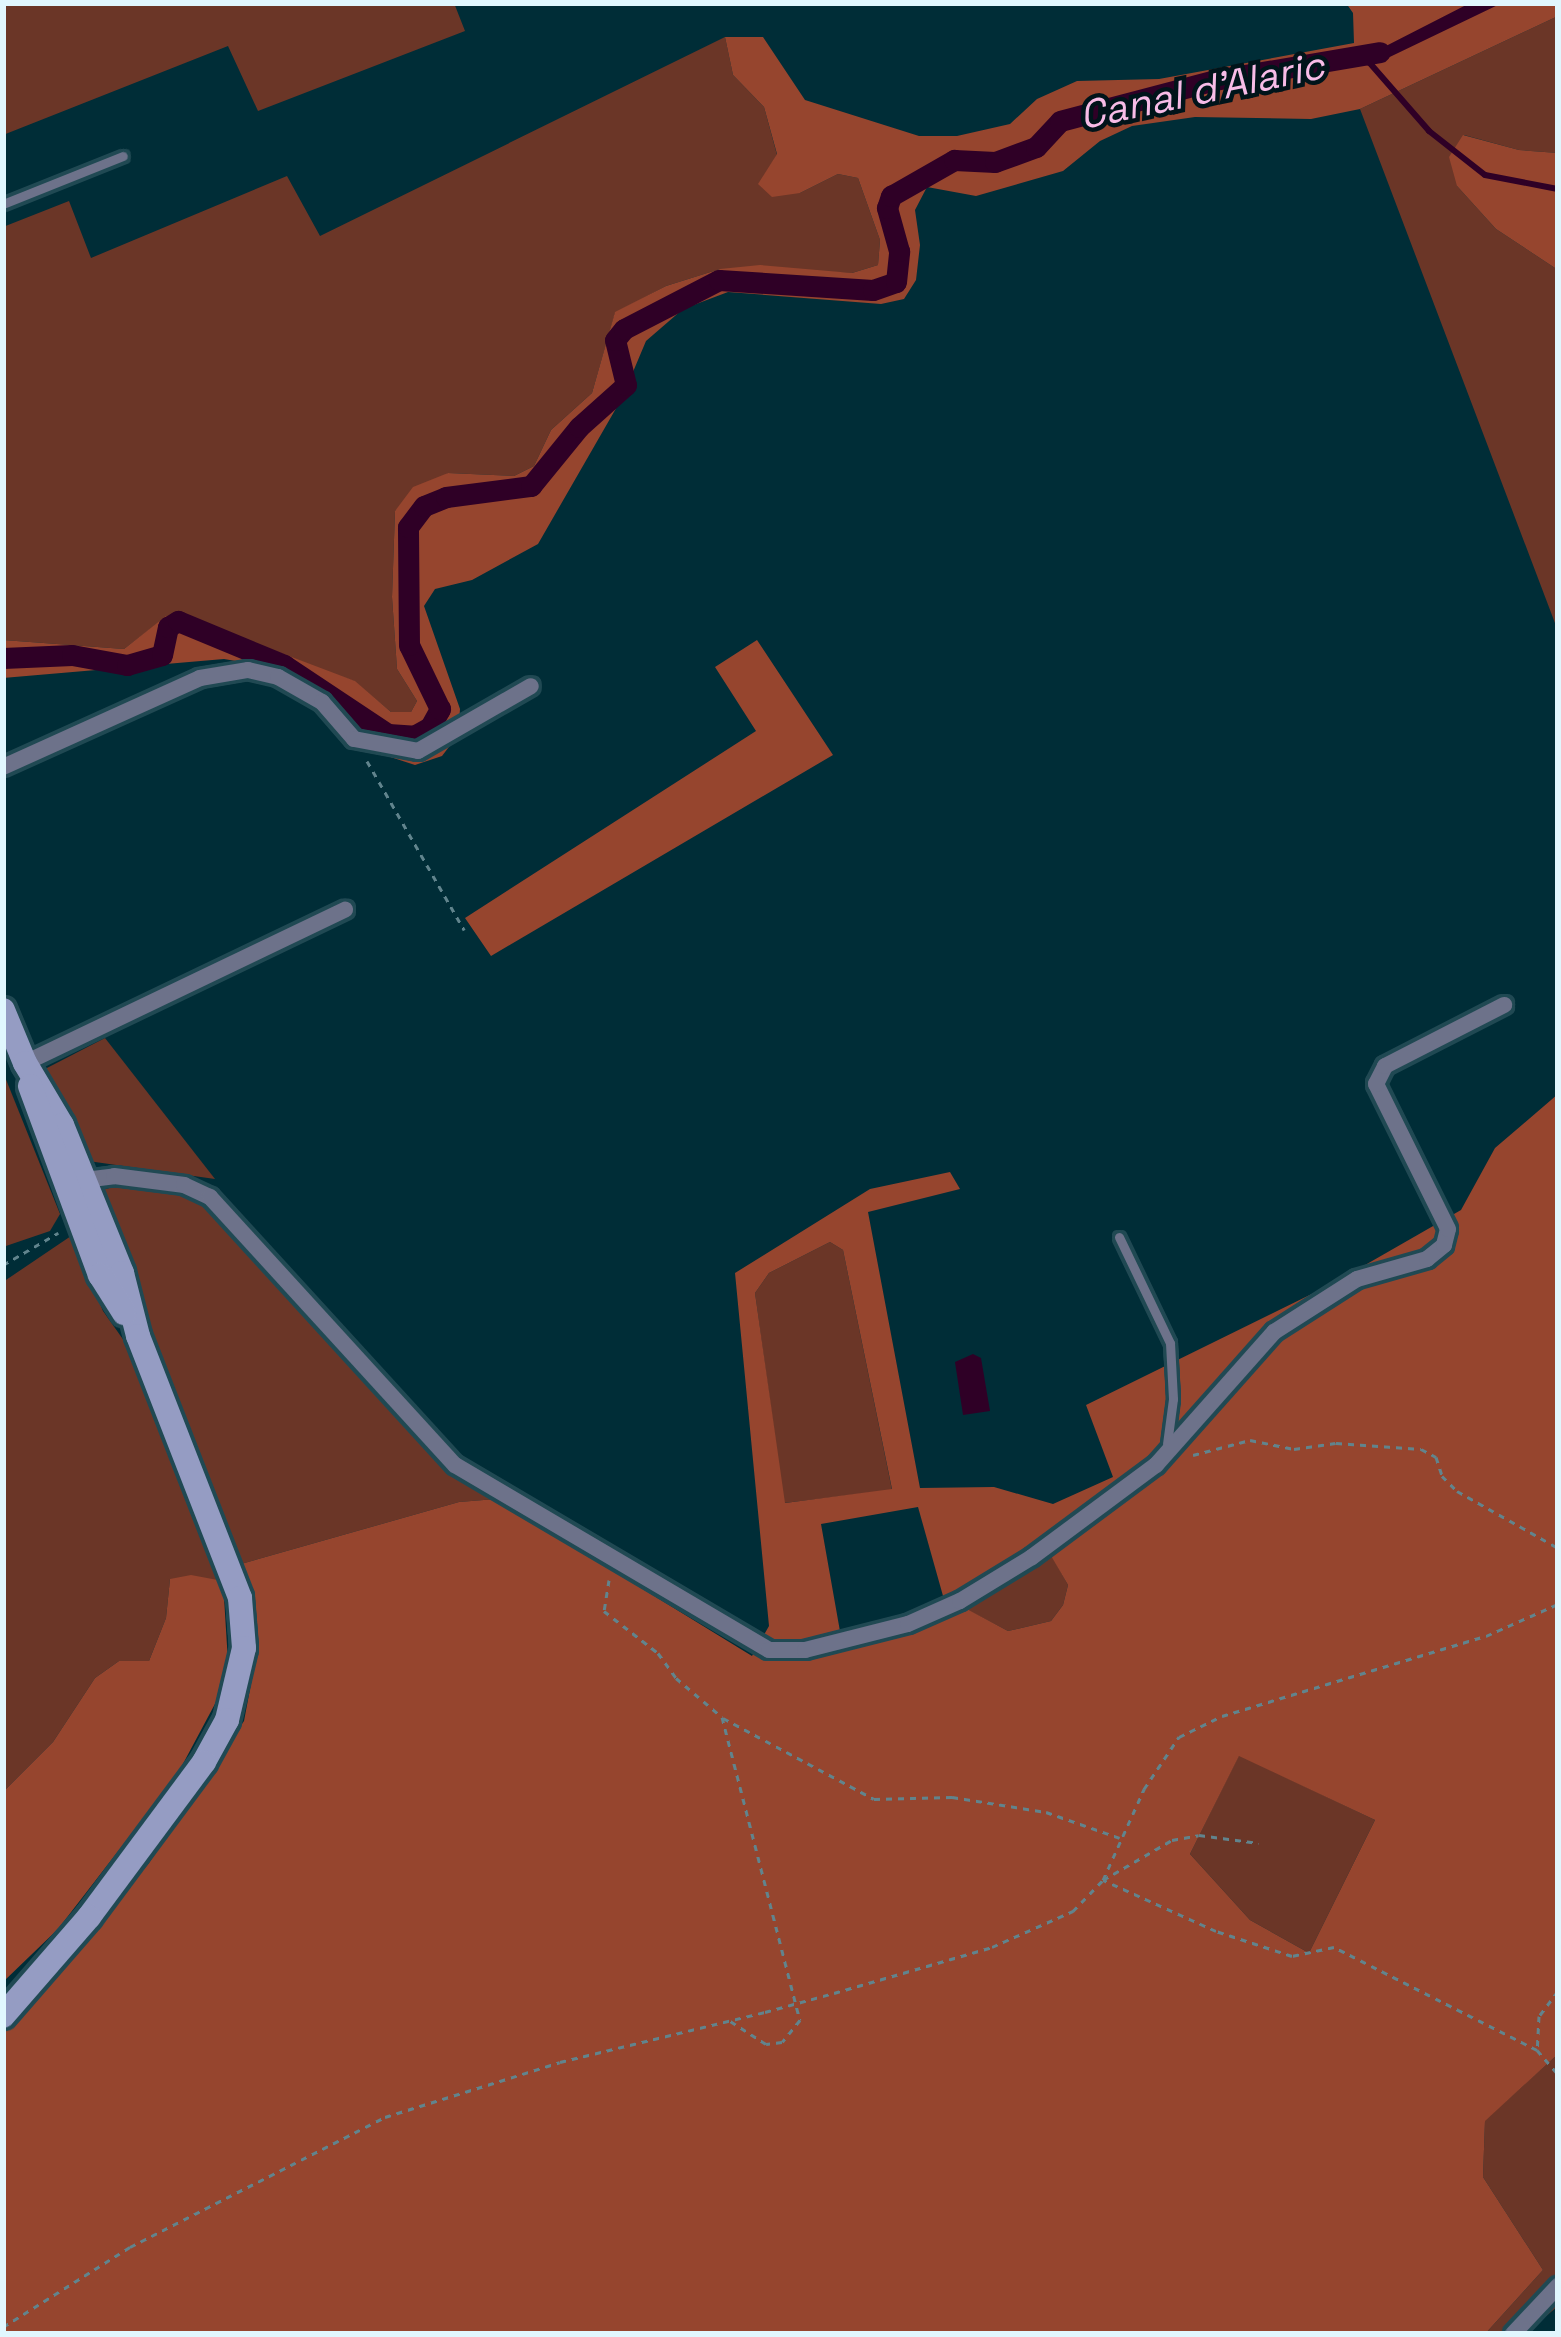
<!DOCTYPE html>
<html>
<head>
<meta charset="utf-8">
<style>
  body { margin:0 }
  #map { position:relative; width:1561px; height:2337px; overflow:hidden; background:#002d37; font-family:"Space Grotesk",sans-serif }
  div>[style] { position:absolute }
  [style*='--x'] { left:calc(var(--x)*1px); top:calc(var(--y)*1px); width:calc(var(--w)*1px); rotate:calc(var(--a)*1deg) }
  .green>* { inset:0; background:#6b3627 }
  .forest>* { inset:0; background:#96452e }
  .water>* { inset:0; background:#2f0026 }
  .stream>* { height:6px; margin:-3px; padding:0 3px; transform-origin:3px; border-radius:3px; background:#2f0026 }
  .canal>* { height:21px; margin:-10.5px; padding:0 10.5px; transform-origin:10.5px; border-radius:10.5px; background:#2f0026 }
  .path>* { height:3px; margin-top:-1.5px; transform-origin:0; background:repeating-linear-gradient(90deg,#61848d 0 6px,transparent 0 12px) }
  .roads { filter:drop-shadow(3px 0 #204953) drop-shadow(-3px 0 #204953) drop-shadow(0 3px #204953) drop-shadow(0 -3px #204953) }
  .lane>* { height:9px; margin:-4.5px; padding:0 4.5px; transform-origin:4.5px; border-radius:4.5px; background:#6d728a }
  .street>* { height:16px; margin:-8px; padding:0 8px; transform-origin:8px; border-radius:8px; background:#6d728a }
  .secondary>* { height:24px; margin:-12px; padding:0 12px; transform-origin:12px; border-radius:12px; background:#959cc3 }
  .path-bridge>* { height:3px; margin-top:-1.5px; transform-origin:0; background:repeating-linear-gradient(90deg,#61848d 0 6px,transparent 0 12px) }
  span { translate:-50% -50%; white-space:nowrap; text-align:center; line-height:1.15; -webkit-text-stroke:9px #00141a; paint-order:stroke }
  .water-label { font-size:39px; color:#f7bce7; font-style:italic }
  .frame { position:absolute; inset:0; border:6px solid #e1f7fe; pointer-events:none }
</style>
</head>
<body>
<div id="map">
  <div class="green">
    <div style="clip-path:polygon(3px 3px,454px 3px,465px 31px,258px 111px,228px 46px,3px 135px)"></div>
    <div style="clip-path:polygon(1558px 16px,1558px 153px,1519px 150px,1464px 135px,1457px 186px,1496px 229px,1558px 270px,1558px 631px,1360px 109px)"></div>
    <div style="clip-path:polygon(725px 37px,733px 75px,764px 107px,777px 155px,759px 184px,800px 193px,838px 174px,858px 178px,880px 240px,878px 265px,852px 273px,720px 269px,666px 286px,615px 313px,592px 393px,551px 430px,534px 466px,514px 476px,448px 473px,395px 511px,392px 597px,397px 669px,417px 701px,411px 712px,391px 712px,354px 681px,166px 617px,124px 649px,3px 640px,3px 227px,69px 201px,91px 258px,287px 176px,320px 236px)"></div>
    <div style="clip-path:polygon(105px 1038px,215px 1179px,88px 1161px,45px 1069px)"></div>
    <div style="clip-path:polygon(3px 1072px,60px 1214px,50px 1231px,3px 1247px)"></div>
    <div style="clip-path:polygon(113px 1187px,190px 1194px,210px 1207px,457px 1479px,496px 1499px,459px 1502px,241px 1564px,95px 1192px)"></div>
    <div style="clip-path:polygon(71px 1236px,103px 1311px,127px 1345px,223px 1581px,170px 1579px,166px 1618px,149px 1661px,119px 1661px,95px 1678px,53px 1742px,3px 1792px,3px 1282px)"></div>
    <div style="clip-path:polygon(830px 1242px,843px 1250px,892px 1490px,784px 1503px,755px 1293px,769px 1273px)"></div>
    <div style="clip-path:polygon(1051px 1554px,1068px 1585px,1063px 1605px,1051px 1621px,1008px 1631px,964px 1608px)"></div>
    <div style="clip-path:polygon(1239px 1755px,1375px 1820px,1309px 1953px,1250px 1920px,1190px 1854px)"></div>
    <div style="clip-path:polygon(1558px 2054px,1558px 2306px,1525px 2334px,1485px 2334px,1543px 2270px,1483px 2177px,1485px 2120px)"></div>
  </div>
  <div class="forest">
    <div style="clip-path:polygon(1346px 3px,1558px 3px,1558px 16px,1360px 109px,1311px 119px,1195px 117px,1132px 126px,1100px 141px,1063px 171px,976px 196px,927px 187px,915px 210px,920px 245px,916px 280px,904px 299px,881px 304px,728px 292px,683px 309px,646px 341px,622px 398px,538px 544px,472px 580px,435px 589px,424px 606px,460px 709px,458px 735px,442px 756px,415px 765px,375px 752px,302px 680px,264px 666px,224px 659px,3px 678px,3px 640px,124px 649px,166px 616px,186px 617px,355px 681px,391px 712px,411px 712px,417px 701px,397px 669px,392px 597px,395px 511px,413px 487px,448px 473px,514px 476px,534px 466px,551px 430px,592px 393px,615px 312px,666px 286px,720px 269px,760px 265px,852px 273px,878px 265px,880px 240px,858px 178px,838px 174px,800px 193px,772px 197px,758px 184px,777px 154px,764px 107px,733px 75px,725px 37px,763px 37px,805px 100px,919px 136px,957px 136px,1010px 124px,1037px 99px,1077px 81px,1159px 79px,1354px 43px,1353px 13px)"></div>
    <div style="clip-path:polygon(1463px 135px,1519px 150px,1558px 153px,1558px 270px,1496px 229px,1457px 186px,1449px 157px)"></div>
    <div style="clip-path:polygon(757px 640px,833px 755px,491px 956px,465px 918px,756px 731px,715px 667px)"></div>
    <div style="clip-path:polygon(evenodd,1558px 1094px,1558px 2054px,1485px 2121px,1483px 2177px,1543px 2270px,1485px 2334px,3px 2334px,3px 2029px,42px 1991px,149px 1863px,244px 1721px,254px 1668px,254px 1609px,241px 1564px,459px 1502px,496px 1499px,752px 1656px,769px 1626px,735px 1273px,870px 1189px,950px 1172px,960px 1189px,868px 1212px,920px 1488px,994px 1487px,1053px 1504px,1113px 1477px,1086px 1405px,1332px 1284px,1461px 1210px,1495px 1148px,1558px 1094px,830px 1242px,843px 1250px,892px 1489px,785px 1503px,755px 1293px,769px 1273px,830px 1242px,1558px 1094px,918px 1507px,945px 1603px,841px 1637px,821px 1524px,918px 1507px,1558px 1094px,1050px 1554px,1068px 1585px,1063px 1605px,1051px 1621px,1008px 1631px,965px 1608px,1050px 1554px,1558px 1094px,1239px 1756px,1375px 1820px,1309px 1953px,1250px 1920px,1190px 1854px,1239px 1756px)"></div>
    <div style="clip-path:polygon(191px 1575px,223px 1581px,228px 1662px,216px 1702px,177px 1775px,58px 1929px,3px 1982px,3px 1792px,53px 1742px,95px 1678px,119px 1661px,149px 1661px,166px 1618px,170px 1579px)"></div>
  </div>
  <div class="water">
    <div style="clip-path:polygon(1470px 3px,1502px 3px,1371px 66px,1356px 63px,1359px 52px,1384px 47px)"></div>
    <div style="clip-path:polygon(973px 1354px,981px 1358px,990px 1411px,963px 1415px,955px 1362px)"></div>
  </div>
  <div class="stream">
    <div style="--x:1368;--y:61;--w:93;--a:48.9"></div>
    <div style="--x:1429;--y:131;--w:71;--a:38.2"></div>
    <div style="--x:1485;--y:175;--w:74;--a:10.9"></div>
  </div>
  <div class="canal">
    <div style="--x:3;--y:658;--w:69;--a:-2.5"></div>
    <div style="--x:72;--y:655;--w:56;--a:10.3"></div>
    <div style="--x:127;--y:665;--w:36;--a:-16"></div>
    <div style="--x:162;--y:655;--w:29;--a:-78"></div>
    <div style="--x:168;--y:627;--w:12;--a:-31"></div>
    <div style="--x:178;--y:621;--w:115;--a:22.5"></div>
    <div style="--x:284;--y:665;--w:125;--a:33.6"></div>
    <div style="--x:388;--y:734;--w:26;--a:4"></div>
    <div style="--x:414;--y:736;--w:18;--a:-29"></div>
    <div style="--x:430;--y:727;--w:21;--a:-61"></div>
    <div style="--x:440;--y:709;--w:71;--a:-115.8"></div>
    <div style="--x:409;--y:645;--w:118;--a:-90.5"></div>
    <div style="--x:408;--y:527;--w:26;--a:-53"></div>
    <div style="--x:424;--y:506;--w:24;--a:-22"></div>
    <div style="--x:446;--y:497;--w:86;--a:-7.4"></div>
    <div style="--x:531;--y:486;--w:76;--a:-50.9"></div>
    <div style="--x:579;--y:427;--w:63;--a:-41.8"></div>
    <div style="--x:626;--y:385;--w:46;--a:-103.7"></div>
    <div style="--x:615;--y:340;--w:14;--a:-51"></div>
    <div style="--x:624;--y:329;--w:107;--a:-27.3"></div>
    <div style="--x:719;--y:280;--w:154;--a:3.7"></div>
    <div style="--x:873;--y:290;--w:24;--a:-19"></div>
    <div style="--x:896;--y:282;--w:31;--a:-84"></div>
    <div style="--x:899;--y:251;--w:45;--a:-105.6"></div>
    <div style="--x:887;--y:208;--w:13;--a:-72"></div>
    <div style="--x:891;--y:196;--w:73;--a:-29.7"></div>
    <div style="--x:954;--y:160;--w:41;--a:2.8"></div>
    <div style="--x:995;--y:162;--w:44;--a:-20.1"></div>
    <div style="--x:1036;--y:147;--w:35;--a:-47"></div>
    <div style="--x:1060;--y:121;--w:160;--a:-14.8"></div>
    <div style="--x:1215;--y:80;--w:167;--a:-9.6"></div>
  </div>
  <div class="path">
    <div style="--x:367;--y:761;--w:195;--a:60.1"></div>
    <div style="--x:3;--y:1265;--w:64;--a:-30.2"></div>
    <div style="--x:1193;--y:1455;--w:59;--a:-14.7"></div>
    <div style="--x:1250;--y:1440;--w:45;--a:11.6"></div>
    <div style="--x:1294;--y:1449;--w:42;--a:-8.1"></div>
    <div style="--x:1336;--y:1443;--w:85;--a:4"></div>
    <div style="--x:1421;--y:1449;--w:17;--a:28"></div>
    <div style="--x:1436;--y:1457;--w:20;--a:72"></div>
    <div style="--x:1442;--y:1476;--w:21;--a:45"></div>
    <div style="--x:1457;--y:1491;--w:116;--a:29.4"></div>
    <div style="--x:609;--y:1580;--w:31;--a:99"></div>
    <div style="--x:604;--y:1611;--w:68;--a:37.9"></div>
    <div style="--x:658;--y:1653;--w:31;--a:54"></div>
    <div style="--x:676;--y:1678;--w:60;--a:40.3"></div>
    <div style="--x:722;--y:1717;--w:313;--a:75.6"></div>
    <div style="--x:800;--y:2020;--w:28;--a:129"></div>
    <div style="--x:782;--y:2042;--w:16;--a:173"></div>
    <div style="--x:766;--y:2044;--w:43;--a:-147.4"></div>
    <div style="--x:723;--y:1718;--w:171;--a:28.2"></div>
    <div style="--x:874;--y:1799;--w:78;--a:-1.5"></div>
    <div style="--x:952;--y:1797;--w:95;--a:9.1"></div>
    <div style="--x:1046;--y:1812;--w:78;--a:19.4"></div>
    <div style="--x:1558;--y:1991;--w:31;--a:127"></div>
    <div style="--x:1539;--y:2016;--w:34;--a:93"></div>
    <div style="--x:1537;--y:2050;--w:32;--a:49"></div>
    <div style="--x:834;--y:1993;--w:165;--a:-16.2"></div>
    <div style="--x:992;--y:1947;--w:89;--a:-24"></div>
    <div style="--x:1073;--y:1911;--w:43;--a:-45.9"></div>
    <div style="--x:1103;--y:1880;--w:80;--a:-30.1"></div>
    <div style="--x:1172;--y:1840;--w:27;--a:-10"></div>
    <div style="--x:1199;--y:1835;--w:60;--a:7.7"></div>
    <div style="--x:1537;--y:2050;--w:228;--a:-153.1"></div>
    <div style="--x:1334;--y:1947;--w:43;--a:167.9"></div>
    <div style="--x:1292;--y:1956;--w:80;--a:-161.8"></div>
    <div style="--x:1216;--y:1931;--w:124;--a:-155.7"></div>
    <div style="--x:1103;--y:1880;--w:100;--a:-65.7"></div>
    <div style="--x:1144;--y:1789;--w:63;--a:-56.1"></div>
    <div style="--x:1179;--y:1737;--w:48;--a:-26"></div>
    <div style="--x:1222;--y:1716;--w:276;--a:-16.9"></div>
    <div style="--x:1486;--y:1636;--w:79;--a:-24"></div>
    <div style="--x:3;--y:2327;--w:150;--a:-32.2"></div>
    <div style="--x:130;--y:2247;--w:286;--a:-27"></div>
    <div style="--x:385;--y:2117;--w:183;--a:-17.4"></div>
    <div style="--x:560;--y:2062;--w:211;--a:-13.7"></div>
  </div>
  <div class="roads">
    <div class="lane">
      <div style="--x:3;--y:204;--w:129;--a:-21.8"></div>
      <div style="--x:1119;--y:1237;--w:118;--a:64.3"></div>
      <div style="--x:1170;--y:1343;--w:56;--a:86.9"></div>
      <div style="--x:1173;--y:1399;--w:45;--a:97.6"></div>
    </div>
    <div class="street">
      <div style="--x:3;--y:767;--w:216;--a:-24.3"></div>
      <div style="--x:200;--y:678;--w:49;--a:-9.5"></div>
      <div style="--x:248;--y:670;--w:31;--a:13"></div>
      <div style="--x:278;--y:677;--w:51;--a:29.6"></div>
      <div style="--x:322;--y:702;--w:49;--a:49.1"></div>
      <div style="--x:354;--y:739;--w:65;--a:10.6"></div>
      <div style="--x:418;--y:751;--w:130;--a:-29.9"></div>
      <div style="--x:25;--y:1063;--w:355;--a:-25.6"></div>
      <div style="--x:76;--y:1181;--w:38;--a:-7"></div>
      <div style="--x:114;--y:1176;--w:71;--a:7.3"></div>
      <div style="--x:184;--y:1185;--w:29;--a:25"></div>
      <div style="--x:210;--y:1197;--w:363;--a:47.6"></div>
      <div style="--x:455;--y:1465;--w:364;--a:30.5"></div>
      <div style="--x:769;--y:1650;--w:36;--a:0"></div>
      <div style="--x:805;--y:1650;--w:106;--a:-14.2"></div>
      <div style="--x:908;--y:1624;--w:57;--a:-23.9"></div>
      <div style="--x:960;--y:1601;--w:84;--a:-31.4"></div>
      <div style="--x:1032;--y:1557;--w:154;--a:-36.6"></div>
      <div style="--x:1156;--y:1465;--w:178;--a:-48.4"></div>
      <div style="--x:1274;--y:1332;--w:98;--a:-32.6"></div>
      <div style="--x:1357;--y:1279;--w:73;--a:-15.9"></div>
      <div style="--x:1427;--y:1259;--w:22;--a:-39"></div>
      <div style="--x:1444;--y:1245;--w:16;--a:-76"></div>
      <div style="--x:1448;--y:1229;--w:162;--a:-116.4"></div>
      <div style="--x:1376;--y:1084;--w:20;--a:-63"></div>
      <div style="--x:1385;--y:1066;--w:134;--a:-27.1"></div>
      <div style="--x:1513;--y:2334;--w:66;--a:-46.8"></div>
    </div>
    <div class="secondary">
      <div style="--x:3;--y:1010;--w:57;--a:67.5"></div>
      <div style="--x:25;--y:1063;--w:72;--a:59.2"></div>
      <div style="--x:62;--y:1125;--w:160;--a:67.9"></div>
      <div style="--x:122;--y:1273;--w:65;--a:75.7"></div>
      <div style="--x:138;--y:1336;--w:281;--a:68.7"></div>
      <div style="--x:240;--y:1598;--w:50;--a:85.4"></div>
      <div style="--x:244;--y:1648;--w:74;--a:103.3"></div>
      <div style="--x:227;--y:1720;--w:48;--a:118.7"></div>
      <div style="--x:204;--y:1762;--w:193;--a:126.6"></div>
      <div style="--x:89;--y:1917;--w:131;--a:131"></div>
      <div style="--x:30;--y:1086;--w:202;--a:69.7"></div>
      <div style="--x:100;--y:1275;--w:45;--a:57.7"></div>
    </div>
  </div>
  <div class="path-bridge">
    <div style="--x:765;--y:2012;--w:72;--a:-15.4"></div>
  </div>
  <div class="water-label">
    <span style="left:1202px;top:91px;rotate:-12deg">Canal d'Alaric</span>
  </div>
  <div class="frame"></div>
</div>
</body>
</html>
